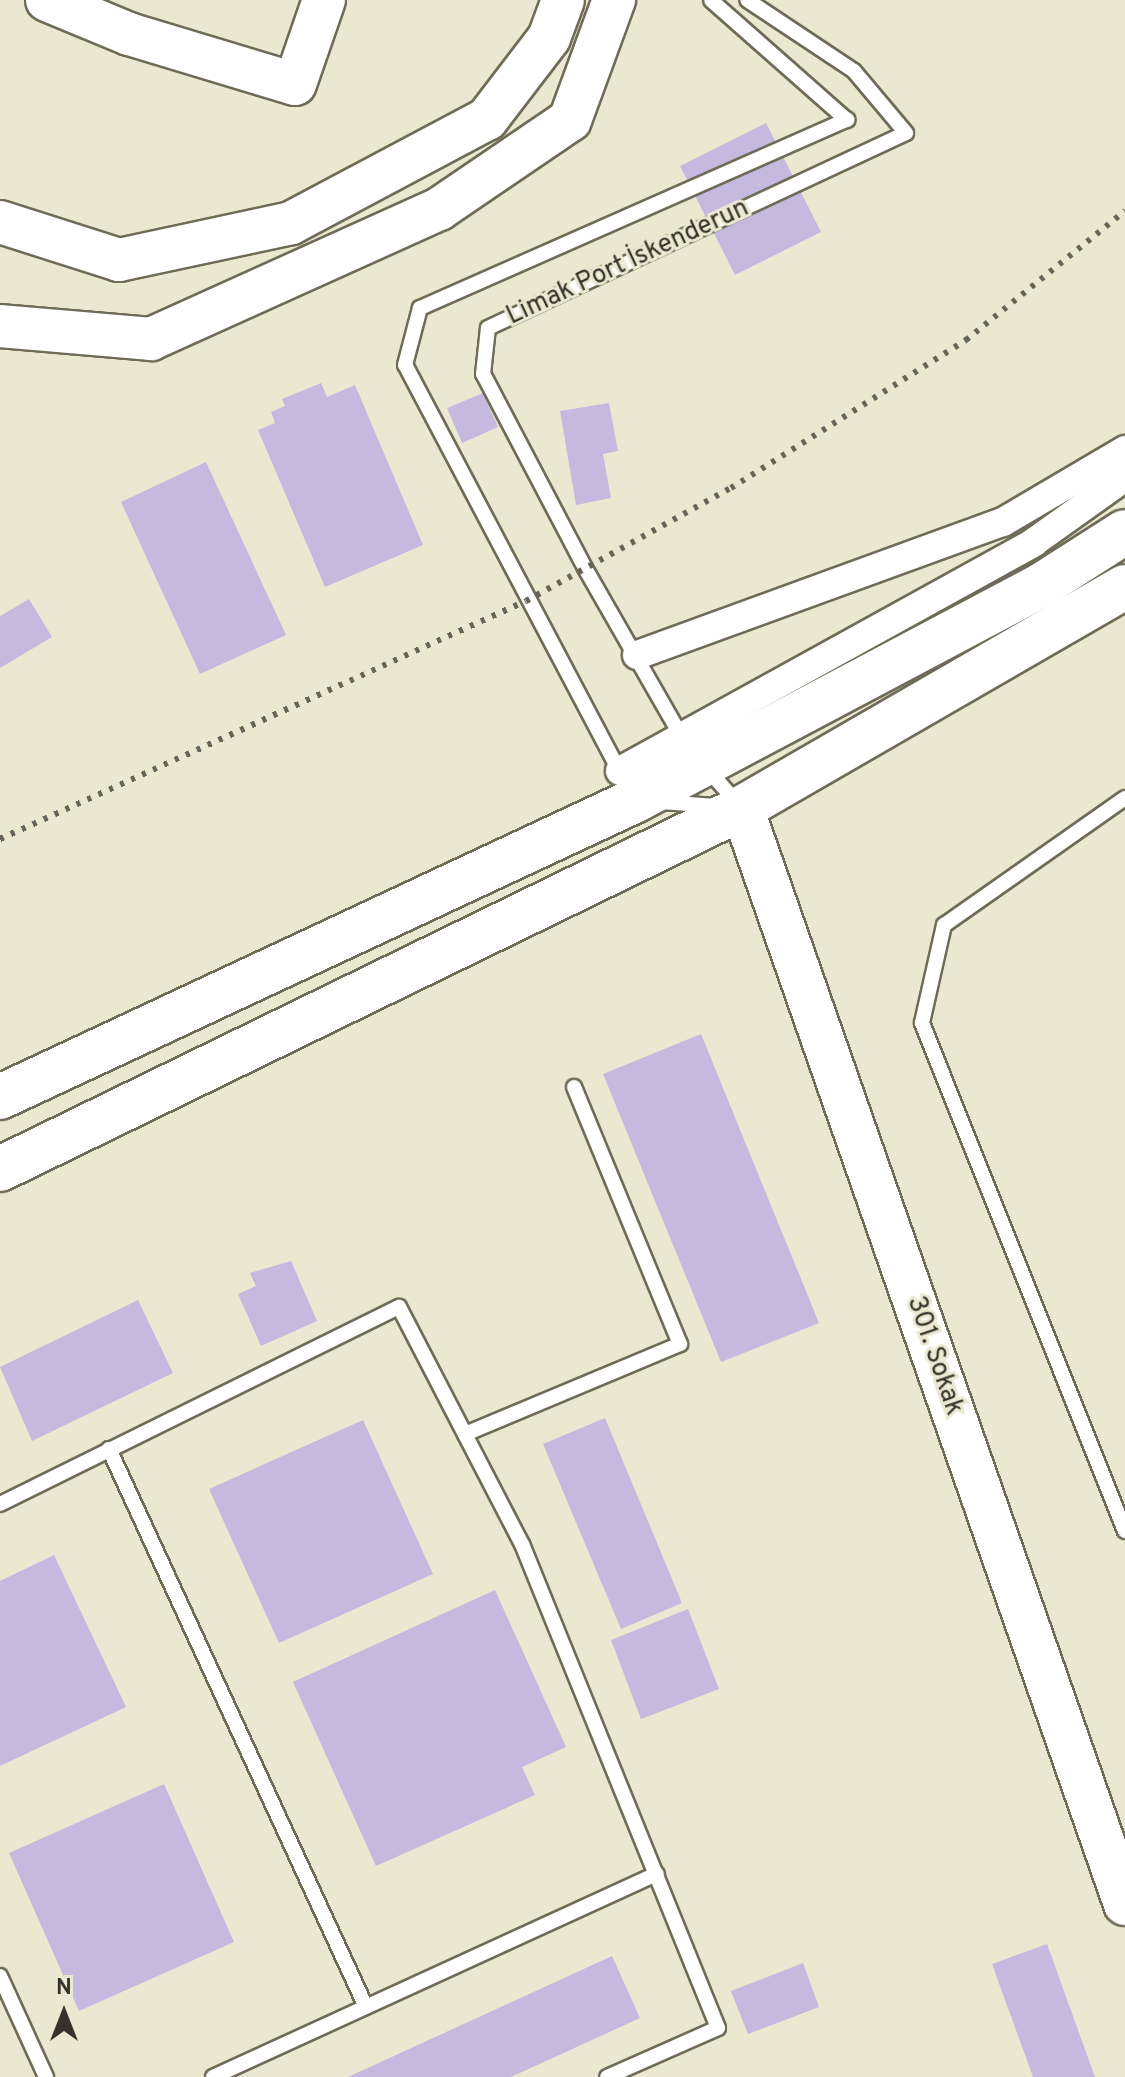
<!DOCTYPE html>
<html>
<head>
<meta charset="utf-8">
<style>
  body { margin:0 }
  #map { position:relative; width:1125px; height:2077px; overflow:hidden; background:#ebe8d1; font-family:Overpass,sans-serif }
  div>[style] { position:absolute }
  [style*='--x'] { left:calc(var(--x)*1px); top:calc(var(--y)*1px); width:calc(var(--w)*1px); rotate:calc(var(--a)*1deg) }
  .building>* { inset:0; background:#c5b9e0 }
  .roads { filter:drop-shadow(2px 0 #6e6b57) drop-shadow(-2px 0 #6e6b57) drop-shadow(0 2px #6e6b57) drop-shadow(0 -2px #6e6b57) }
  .lane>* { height:14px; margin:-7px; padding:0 7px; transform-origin:7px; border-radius:7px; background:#fff }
  .street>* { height:28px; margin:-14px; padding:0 14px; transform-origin:14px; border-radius:14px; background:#fff }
  .secondary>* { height:42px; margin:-21px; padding:0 21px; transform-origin:21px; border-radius:21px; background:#fff }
  .highway>* { height:44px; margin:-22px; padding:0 22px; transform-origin:22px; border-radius:22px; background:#fff }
  .rail>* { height:6px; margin-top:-3px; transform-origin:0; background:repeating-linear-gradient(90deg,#666458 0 4px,transparent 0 12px) }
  span { translate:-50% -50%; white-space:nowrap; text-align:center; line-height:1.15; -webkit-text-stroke:6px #ebe8d1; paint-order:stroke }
  .street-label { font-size:26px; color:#34322a }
  .north { position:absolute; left:24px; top:1973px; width:80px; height:80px; -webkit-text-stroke:6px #ebe8d1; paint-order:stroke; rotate:0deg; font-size:22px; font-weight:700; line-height:32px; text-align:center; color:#34322a }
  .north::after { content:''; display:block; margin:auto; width:28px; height:36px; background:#34322a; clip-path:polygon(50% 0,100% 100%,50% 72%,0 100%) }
</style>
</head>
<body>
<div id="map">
  <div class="building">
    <div style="clip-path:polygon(766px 123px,821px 232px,735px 275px,680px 166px)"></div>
    <div style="clip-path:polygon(321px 383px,327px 397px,355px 385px,423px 545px,325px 587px,258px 430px,275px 423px,271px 412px,285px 406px,282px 399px)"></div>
    <div style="clip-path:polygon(483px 393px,498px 427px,462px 443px,447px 408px)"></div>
    <div style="clip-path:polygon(609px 403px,618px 451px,603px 454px,611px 498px,576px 505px,560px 411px)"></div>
    <div style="clip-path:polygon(206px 462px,286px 635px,200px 674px,121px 502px)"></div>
    <div style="clip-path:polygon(29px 599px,52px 637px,0 668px,0 616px)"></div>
    <div style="clip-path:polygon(701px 1034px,819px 1323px,721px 1362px,603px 1074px)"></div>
    <div style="clip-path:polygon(291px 1261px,317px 1321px,261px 1346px,238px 1294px,256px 1286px,250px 1273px)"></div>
    <div style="clip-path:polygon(138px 1300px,173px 1373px,32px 1441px,0 1367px)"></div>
    <div style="clip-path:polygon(605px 1418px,682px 1603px,621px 1629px,543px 1444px)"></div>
    <div style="clip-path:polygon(363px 1420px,433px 1574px,279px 1643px,209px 1489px)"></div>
    <div style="clip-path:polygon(54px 1555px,126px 1707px,0 1766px,0 1581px)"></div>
    <div style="clip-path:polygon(495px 1590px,566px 1747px,522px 1767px,535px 1795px,376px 1866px,293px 1682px)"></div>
    <div style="clip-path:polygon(688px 1609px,719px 1689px,641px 1719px,611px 1640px)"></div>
    <div style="clip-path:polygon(164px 1784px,234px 1942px,79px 2011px,9px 1853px)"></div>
    <div style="clip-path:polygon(1047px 1944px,1095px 2077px,1033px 2077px,992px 1964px)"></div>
    <div style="clip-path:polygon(612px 1956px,640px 2018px,511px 2077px,348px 2077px)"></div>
    <div style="clip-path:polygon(803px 1963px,819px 2007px,748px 2034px,731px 1991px)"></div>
  </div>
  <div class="roads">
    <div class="lane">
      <div style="--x:684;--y:741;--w:199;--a:-119.8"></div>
      <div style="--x:585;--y:568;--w:219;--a:-117.7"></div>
      <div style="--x:483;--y:374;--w:46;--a:-83.8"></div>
      <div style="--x:488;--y:328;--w:461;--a:-25"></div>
      <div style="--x:906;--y:133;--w:81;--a:-130"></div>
      <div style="--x:854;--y:71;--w:128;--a:-146.4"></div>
      <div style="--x:708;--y:770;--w:47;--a:48.5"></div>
      <div style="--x:622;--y:776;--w:465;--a:-117.8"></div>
      <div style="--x:405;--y:365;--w:59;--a:-75.3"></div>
      <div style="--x:420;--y:308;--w:467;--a:-23.8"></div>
      <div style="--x:847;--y:120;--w:181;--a:-138.6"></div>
      <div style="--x:1125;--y:798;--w:221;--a:144.9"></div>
      <div style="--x:944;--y:925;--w:100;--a:102.7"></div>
      <div style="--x:922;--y:1023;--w:547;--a:68.22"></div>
      <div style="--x:661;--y:802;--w:55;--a:4.2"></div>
      <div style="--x:465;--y:1434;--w:233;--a:-22.7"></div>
      <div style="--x:680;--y:1344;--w:278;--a:-112.4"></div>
      <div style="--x:109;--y:1449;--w:614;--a:65.27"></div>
      <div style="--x:0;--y:1504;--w:445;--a:-26.3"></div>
      <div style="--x:399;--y:1307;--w:267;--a:62.6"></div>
      <div style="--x:522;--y:1544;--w:522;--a:67.95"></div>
      <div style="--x:718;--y:2028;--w:121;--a:156.2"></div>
      <div style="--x:0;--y:1976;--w:111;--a:65.5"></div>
      <div style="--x:213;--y:2077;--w:488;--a:-24.6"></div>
    </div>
    <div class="street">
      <div style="--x:637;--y:655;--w:389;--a:-20"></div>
      <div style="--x:1003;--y:522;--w:142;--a:-30.5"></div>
      <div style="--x:620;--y:771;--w:473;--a:-28.9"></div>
      <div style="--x:1034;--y:542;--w:112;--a:-35.5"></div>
    </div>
    <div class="secondary">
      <div style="--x:47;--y:0;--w:89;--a:22.5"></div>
      <div style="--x:129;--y:34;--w:173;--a:16.8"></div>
      <div style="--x:295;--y:84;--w:89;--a:-71"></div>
      <div style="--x:0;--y:222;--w:125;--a:17.7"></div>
      <div style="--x:119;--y:260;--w:176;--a:-12.1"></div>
      <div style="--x:291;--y:223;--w:222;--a:-28"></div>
      <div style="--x:487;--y:119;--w:102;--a:-52.6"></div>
      <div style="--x:549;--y:38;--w:40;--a:-69.8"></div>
      <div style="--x:0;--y:326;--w:152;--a:4.9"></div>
      <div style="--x:151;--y:339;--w:316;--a:-24.3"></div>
      <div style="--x:439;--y:209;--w:158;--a:-34.2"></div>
      <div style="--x:570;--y:120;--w:128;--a:-69.9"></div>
      <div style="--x:742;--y:808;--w:1161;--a:70.74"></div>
    </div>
    <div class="highway">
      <div style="--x:0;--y:1097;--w:702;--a:-25.03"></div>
      <div style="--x:636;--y:800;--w:459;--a:-27.9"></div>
      <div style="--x:1042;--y:585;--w:98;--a:-32.6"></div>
      <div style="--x:0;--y:1169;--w:825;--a:-25.94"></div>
      <div style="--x:742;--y:808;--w:442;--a:-30"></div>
    </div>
  </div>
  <div class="rail">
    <div style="--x:0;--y:839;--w:577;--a:-24.35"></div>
    <div style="--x:526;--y:601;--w:234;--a:-28.9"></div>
    <div style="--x:731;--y:488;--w:278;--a:-32.2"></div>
    <div style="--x:966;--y:340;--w:205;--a:-39.1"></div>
  </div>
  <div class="street-label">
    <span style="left:628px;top:263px;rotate:-25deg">Limak Port İskenderun</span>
    <span style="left:934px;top:1356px;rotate:71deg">301. Sokak</span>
  </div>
  <div class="north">N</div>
</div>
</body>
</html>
